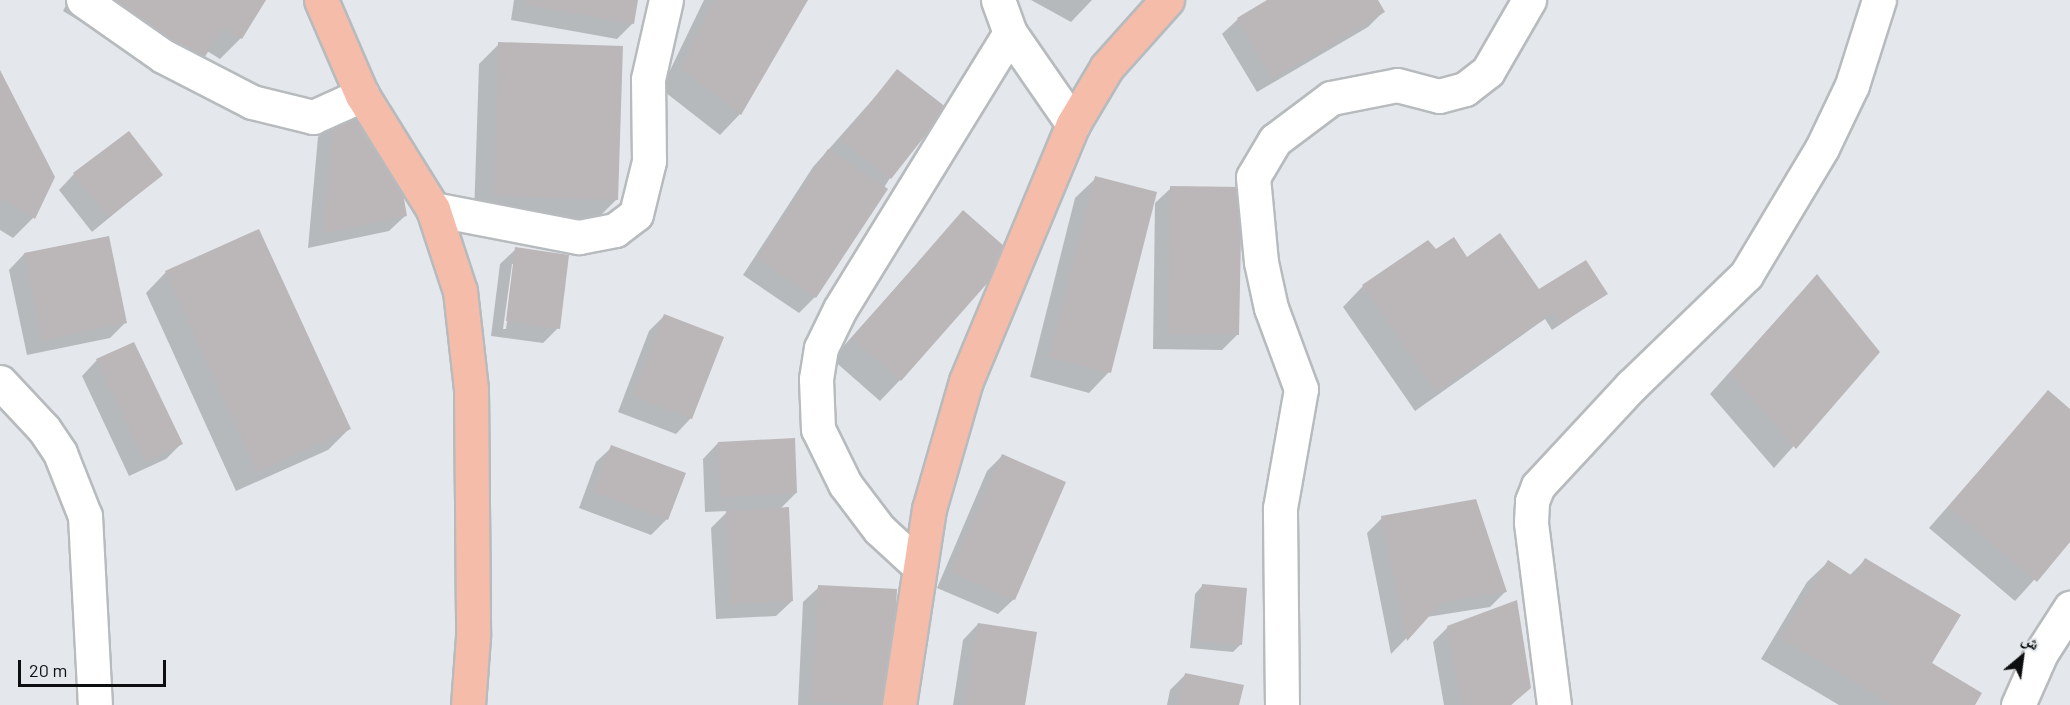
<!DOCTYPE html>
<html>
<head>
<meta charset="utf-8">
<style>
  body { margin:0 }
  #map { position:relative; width:2070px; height:705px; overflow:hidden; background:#e4e8ec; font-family:Barlow,"Noto Naskh Arabic",sans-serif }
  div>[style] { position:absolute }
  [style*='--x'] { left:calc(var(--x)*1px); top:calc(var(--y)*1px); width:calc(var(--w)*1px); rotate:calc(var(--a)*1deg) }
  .shadow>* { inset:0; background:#0003 }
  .building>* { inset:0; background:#bbb6b8 }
  .roads { filter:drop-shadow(2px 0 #b7bbbe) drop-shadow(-2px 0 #b7bbbe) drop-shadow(0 2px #b7bbbe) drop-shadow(0 -2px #b7bbbe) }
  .minor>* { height:33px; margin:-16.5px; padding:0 16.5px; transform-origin:16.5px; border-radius:16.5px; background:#fff }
  .major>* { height:33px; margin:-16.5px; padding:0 16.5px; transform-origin:16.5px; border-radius:16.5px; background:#f5bcaa }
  span { translate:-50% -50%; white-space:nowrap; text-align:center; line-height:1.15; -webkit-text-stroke:5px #e4e8ec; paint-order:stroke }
  .north { position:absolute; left:1992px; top:627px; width:60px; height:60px; -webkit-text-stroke:4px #e4e8ec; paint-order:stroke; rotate:29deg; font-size:16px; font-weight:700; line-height:24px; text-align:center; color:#0c0e0f }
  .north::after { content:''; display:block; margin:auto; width:21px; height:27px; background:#0c0e0f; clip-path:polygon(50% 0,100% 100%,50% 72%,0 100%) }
  .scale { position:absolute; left:18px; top:660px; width:148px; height:27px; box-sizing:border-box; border:3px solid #0c0e0f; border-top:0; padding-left:8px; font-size:18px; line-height:21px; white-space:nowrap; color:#0c0e0f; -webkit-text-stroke:4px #e4e8ec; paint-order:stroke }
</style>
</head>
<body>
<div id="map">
  <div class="shadow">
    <div style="clip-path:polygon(69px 0,264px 0,241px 38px,220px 59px,207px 51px,180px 82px,63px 11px)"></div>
    <div style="clip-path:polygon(514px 0,637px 0,633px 23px,617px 39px,511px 20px)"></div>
    <div style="clip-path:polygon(704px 0,806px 0,740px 114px,720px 135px,661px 89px)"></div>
    <div style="clip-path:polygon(1031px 0,1092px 0,1071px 22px)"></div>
    <div style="clip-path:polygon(1270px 0,1376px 0,1383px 12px,1368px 27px,1257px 92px,1222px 34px,1238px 19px)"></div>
    <div style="clip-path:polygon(499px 44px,617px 199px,596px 220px,474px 216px,479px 64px)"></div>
    <div style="clip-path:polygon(898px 71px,890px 178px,815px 297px,799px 313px,743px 275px,813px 167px)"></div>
    <div style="clip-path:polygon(0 73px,33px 218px,13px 238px,0 230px)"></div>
    <div style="clip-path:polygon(334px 122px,405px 216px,389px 231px,308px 248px,318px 137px)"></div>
    <div style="clip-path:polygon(74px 174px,161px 175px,92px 232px,59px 190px)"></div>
    <div style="clip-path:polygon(1096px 178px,1109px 372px,1089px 393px,1030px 377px,1075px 198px)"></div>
    <div style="clip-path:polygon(1171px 188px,1238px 334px,1222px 350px,1153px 349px,1155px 203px)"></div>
    <div style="clip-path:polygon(963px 212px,900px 380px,880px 401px,832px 359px)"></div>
    <div style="clip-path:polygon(107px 238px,125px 323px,110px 338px,27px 355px,9px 270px,24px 254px)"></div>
    <div style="clip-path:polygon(evenodd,516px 249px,558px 328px,543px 343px,491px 336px,500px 264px,516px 249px,512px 264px,515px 264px,506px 329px,503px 329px,512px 264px)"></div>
    <div style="clip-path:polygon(1435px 251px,1467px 259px,1539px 291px,1606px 294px,1552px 330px,1545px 319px,1415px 411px,1343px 307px,1363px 286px)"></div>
    <div style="clip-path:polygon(166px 272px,349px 429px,328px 450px,236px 491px,146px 293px)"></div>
    <div style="clip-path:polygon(1797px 297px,1878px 352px,1774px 468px,1710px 394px)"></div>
    <div style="clip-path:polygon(664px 316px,691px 418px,676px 434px,618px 412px,649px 331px)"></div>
    <div style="clip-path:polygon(97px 360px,181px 444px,166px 459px,129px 476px,82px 376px)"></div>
    <div style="clip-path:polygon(2048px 392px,2070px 411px,2070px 540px,2015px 601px,1929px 528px)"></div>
    <div style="clip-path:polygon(718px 443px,796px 493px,779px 510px,792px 601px,776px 616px,716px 619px,711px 528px,728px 511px,705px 512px,703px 459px)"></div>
    <div style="clip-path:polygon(612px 447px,684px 474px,666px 520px,651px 535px,579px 508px,596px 462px)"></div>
    <div style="clip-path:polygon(1002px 456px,1014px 599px,998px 614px,937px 588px,987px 471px)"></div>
    <div style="clip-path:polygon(1382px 518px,1505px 592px,1490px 607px,1427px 617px,1391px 654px,1367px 533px)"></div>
    <div style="clip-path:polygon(1865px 560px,1930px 664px,1973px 705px,1839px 705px,1761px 659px,1807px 582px,1828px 562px,1849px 576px)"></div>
    <div style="clip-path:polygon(1203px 585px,1241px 644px,1233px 652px,1190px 648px,1195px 594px)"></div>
    <div style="clip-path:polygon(819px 587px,890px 705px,798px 705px,803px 602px)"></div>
    <div style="clip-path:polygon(978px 624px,1024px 705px,953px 705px,963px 640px)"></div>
    <div style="clip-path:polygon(1448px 627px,1529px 687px,1511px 705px,1444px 705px,1433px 642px)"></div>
    <div style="clip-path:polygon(1186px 674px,1238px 705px,1167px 705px,1170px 690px)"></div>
  </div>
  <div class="building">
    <div style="clip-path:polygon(98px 0,266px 0,242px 39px,223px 28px,201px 63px)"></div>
    <div style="clip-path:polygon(526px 0,638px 0,634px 24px,525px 5px)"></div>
    <div style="clip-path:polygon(714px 0,808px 0,741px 115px,681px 68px)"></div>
    <div style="clip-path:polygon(1267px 0,1378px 0,1385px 12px,1272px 78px,1237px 18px)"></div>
    <div style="clip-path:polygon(498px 42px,623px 46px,618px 200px,494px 196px)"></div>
    <div style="clip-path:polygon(897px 69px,947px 108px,891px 179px,841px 140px)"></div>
    <div style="clip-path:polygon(0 70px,55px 177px,35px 219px,4px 199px,0 202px)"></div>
    <div style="clip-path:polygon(354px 117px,403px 193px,407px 216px,323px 233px,333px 120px)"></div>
    <div style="clip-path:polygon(129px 131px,163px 175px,108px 218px,73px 173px)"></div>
    <div style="clip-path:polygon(828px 149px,888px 189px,816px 298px,757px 259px)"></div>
    <div style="clip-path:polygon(1095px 176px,1157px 192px,1111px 373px,1049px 357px)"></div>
    <div style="clip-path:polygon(1170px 186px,1242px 187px,1239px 335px,1168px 334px)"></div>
    <div style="clip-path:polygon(963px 210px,1013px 254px,901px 381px,852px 338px)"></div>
    <div style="clip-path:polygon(259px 229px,351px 429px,257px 472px,165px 271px)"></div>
    <div style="clip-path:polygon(1500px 233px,1539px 289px,1586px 260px,1608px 294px,1561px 323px,1554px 312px,1436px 392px,1362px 285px,1428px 240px,1436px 249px,1454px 237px,1467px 257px)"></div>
    <div style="clip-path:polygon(109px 236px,127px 323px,42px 340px,24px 253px)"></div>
    <div style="clip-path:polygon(515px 247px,569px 255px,560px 329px,506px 321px)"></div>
    <div style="clip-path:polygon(1817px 274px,1880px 352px,1796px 449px,1730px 373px)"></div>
    <div style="clip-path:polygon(664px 314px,724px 337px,692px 419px,633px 396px)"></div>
    <div style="clip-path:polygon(134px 342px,183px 444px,145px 462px,96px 359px)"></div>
    <div style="clip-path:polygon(2048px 390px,2070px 409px,2070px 542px,2037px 582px,1948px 507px)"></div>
    <div style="clip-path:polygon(795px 438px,797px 493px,720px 497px,718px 442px)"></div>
    <div style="clip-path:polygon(611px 445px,686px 473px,668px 520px,593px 492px)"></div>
    <div style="clip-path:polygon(1002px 454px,1066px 482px,1015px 600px,951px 572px)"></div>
    <div style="clip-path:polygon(1476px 499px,1507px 592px,1442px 602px,1407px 641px,1381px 516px)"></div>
    <div style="clip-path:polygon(789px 507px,793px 601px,731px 604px,726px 511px)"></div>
    <div style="clip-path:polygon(1865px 558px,1961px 615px,1932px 663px,1982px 693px,1975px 705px,1893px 705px,1781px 638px,1828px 560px,1854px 577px)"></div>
    <div style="clip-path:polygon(1202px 584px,1247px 588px,1242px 645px,1197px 641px)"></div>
    <div style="clip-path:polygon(818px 585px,897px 589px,891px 705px,812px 702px)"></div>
    <div style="clip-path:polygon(1517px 600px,1531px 688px,1511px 705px,1462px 705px,1447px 626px)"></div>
    <div style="clip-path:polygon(978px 623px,1037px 632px,1025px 705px,965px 705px)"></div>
    <div style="clip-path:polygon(1185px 673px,1244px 685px,1239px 705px,1178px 705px)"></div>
  </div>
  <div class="roads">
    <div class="minor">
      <div style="--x:83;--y:0;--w:98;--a:35"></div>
      <div style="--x:163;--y:56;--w:100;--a:27.3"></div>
      <div style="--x:252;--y:102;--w:63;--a:13.8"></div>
      <div style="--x:313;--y:117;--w:54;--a:-24.2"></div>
      <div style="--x:998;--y:0;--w:35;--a:70"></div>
      <div style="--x:1010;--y:33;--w:111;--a:55.3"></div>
      <div style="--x:433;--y:209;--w:149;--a:10.9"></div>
      <div style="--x:579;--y:237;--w:37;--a:-11"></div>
      <div style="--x:615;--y:230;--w:26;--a:-37"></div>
      <div style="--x:636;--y:214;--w:55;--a:-76.2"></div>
      <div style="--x:649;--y:161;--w:82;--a:-90.7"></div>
      <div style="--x:648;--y:79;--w:81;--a:-77.2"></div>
      <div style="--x:0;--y:382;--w:64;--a:46.9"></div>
      <div style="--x:44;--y:429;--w:29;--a:56"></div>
      <div style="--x:60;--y:453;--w:68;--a:68.4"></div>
      <div style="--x:85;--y:516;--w:189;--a:87"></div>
      <div style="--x:919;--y:566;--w:54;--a:-137.2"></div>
      <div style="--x:879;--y:529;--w:56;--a:-127.1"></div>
      <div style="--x:845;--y:484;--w:61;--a:-116.1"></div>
      <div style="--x:818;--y:429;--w:50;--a:-92.3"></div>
      <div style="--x:816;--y:379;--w:31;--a:-81"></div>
      <div style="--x:821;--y:348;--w:43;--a:-64"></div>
      <div style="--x:840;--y:309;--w:324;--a:-58.4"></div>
      <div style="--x:1282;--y:705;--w:197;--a:-90.6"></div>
      <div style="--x:1280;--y:508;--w:121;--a:-80"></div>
      <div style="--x:1301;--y:389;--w:86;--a:-110.3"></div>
      <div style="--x:1271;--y:308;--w:47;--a:-102.3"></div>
      <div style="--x:1261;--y:262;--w:85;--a:-95.4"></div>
      <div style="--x:1253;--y:177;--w:43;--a:-59.3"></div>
      <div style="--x:1275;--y:140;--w:70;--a:-36.9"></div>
      <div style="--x:1331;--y:98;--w:67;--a:-11.1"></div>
      <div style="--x:1397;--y:85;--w:43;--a:14.7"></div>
      <div style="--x:1439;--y:96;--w:27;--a:-15"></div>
      <div style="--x:1465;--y:89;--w:29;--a:-38"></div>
      <div style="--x:1488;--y:71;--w:82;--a:-60"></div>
      <div style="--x:1554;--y:705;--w:184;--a:-97.2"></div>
      <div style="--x:1531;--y:522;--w:21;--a:-87"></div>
      <div style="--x:1532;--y:501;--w:16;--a:-68"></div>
      <div style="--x:1538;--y:486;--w:137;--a:-47.1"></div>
      <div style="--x:1631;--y:386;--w:160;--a:-44"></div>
      <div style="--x:1746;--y:275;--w:148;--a:-59.1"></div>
      <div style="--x:1822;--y:148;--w:70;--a:-64.5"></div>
      <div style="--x:1852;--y:85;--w:89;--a:-72.4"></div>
      <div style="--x:2018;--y:705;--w:57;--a:-66.1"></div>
      <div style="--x:2041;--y:653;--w:54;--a:-57.2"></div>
    </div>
    <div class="major">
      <div style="--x:321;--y:0;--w:103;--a:66.7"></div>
      <div style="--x:362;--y:95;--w:134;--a:58.1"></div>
      <div style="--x:433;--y:209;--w:86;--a:71.8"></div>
      <div style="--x:460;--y:291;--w:99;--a:83.6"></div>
      <div style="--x:471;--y:389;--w:248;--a:89.5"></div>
      <div style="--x:473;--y:637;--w:68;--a:94.2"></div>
      <div style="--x:899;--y:705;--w:198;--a:-81.3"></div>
      <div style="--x:929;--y:509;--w:133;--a:-73.9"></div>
      <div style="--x:966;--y:381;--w:278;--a:-67.4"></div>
      <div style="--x:1073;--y:124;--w:66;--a:-59.2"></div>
      <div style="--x:1107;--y:67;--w:90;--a:-48.2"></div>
    </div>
  </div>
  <div class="north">ش</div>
  <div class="scale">20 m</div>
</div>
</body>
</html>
